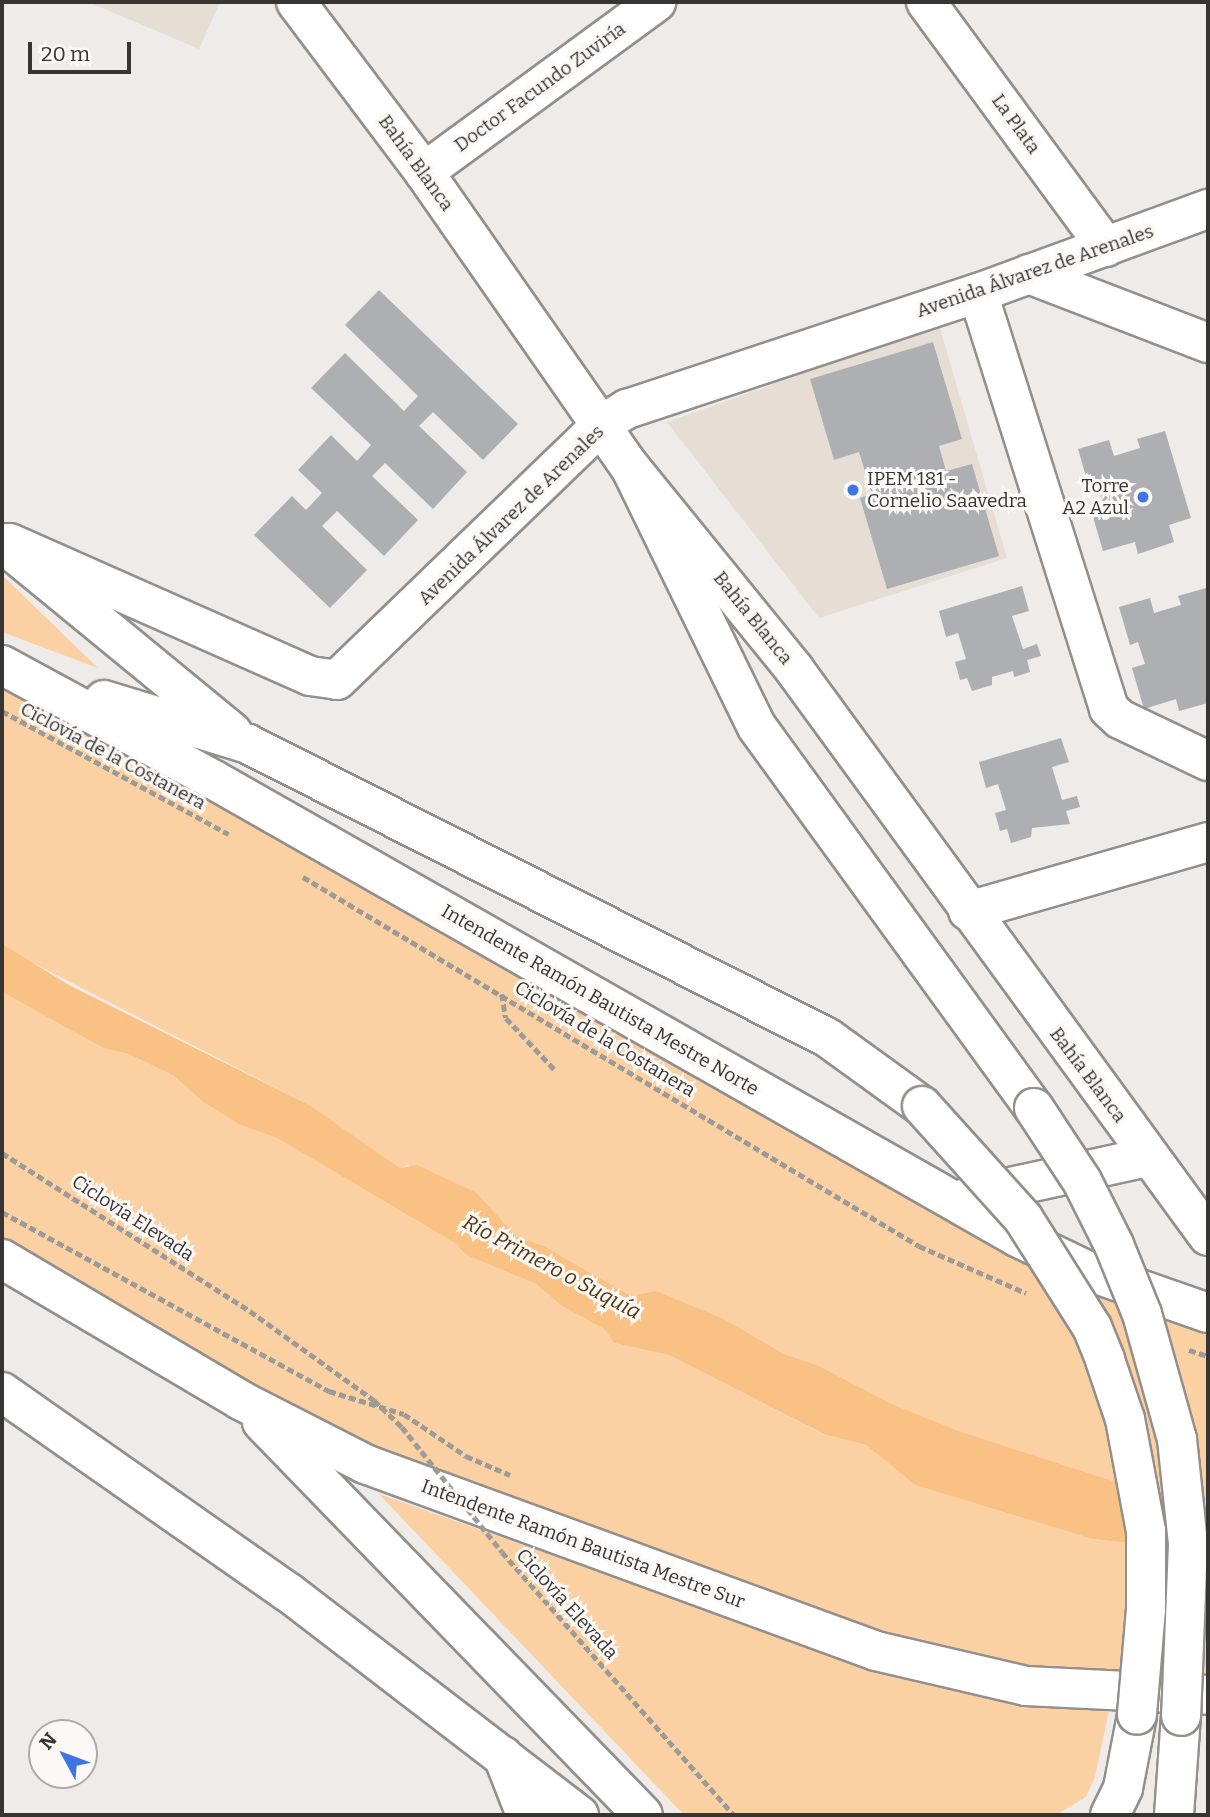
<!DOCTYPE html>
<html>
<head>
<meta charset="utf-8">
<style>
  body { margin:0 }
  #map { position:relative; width:1210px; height:1817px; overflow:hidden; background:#eeebe8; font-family:Bitter,serif }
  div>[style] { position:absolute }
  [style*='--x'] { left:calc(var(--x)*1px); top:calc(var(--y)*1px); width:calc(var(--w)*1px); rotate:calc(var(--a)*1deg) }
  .built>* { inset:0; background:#e6ded5 }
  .green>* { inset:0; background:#fbd0a2 }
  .water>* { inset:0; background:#fac184 }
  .building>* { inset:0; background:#adafb3 }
  .path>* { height:4.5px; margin-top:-2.25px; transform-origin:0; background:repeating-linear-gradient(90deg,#9d9b98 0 7px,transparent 0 10.5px) }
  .roads { filter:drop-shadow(2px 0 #928f8c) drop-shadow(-2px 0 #928f8c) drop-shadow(0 2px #928f8c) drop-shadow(0 -2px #928f8c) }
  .minor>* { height:38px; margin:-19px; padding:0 19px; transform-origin:19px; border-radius:19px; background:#fff }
  .major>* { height:38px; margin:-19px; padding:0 19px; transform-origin:19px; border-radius:19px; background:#fff }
  .path-bridge>* { height:4.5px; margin-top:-2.25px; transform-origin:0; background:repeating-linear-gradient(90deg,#9d9b98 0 7px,transparent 0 10.5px) }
  .bridges { filter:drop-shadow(2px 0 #928f8c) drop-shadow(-2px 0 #928f8c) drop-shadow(0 2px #928f8c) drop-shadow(0 -2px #928f8c) }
  .major-bridge>* { height:38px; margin:-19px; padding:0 19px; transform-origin:19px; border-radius:19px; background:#fff }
  .dots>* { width:19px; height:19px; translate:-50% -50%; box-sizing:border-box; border:4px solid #fcf8f5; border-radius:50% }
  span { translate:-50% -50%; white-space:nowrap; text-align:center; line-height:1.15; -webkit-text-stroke:6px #fcf8f5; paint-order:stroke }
  .street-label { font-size:19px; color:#363533 }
  .poi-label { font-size:19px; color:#363533 }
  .left { translate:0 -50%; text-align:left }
  .right { translate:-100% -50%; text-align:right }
  .water-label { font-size:21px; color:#513512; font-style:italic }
  .frame { position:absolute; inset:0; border:4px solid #363533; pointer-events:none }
  .north { position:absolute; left:28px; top:1719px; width:70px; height:70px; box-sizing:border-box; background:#fcf8f5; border:2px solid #adaaa7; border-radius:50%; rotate:311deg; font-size:19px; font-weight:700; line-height:28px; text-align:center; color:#363533 }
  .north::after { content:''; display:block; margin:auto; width:24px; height:32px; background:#3f74e5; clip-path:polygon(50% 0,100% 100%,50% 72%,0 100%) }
  .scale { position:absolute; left:28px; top:42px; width:103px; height:32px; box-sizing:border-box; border:4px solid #363533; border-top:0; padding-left:9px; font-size:21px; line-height:24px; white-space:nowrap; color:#363533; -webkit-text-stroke:5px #fcf8f5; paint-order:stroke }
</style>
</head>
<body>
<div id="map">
  <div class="built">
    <div style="clip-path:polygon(88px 2px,220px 2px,199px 49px)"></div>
    <div style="clip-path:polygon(939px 325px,1007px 558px,819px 618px,667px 422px)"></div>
  </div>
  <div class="green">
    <div style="clip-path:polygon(2px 575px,98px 668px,2px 632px)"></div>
    <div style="clip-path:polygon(2px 665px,579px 987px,1208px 1313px,1208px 1512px,959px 1431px,892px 1404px,817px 1365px,784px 1354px,726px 1320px,645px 1295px,631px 1296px,544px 1246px,517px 1237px,477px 1193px,408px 1165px,400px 1168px,311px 1106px,6px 949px,2px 944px)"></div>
    <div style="clip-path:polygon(2px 992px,103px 1048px,129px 1054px,174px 1076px,203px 1102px,240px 1125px,277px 1138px,455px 1243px,466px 1255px,536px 1284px,562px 1306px,604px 1329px,614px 1343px,669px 1355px,825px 1435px,866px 1445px,915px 1485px,1092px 1539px,1208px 1551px,1208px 1695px,1026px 1686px,365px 1464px,2px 1259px)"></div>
    <div style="clip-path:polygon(379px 1494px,896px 1677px,1039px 1704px,1110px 1706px,1095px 1777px,1086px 1797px,1056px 1815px,684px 1815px)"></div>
  </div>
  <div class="water">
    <div style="clip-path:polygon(2px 944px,69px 985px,311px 1106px,400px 1168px,417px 1165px,477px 1193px,517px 1237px,544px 1246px,631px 1296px,656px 1291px,726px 1320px,784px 1354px,817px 1365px,892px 1404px,959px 1431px,1208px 1512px,1208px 1551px,1092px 1539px,915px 1485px,866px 1445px,826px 1435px,669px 1355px,614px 1343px,604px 1329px,562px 1306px,536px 1284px,466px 1255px,455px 1243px,277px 1138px,240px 1125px,203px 1102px,174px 1076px,129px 1054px,103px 1048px,2px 992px)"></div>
  </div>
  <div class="building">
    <div style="clip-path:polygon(379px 290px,518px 424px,483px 460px,433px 412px,419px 426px,467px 472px,433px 509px,385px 463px,372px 476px,418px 520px,384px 556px,337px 511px,322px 526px,367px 570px,330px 608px,254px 535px,292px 496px,306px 510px,322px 493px,298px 470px,331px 435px,357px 461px,371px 445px,311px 388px,345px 353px,404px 411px,418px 396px,345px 325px)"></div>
    <div style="clip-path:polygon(933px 342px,962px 439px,939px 446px,946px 471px,972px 464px,999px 556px,887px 589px,860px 498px,872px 494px,859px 452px,834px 460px,810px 379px)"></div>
    <div style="clip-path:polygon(1165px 431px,1191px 518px,1169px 525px,1174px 542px,1138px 554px,1135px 542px,1103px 551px,1091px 510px,1104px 506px,1097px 485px,1089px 487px,1078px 449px,1109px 440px,1114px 456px,1140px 448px,1137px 439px)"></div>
    <div style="clip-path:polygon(1022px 586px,1029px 611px,1012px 616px,1023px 649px,1037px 644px,1041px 656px,1027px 660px,1030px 672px,1014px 677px,1013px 671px,992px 677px,992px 685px,972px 691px,967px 678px,960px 680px,955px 662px,966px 659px,958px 633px,946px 637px,939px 611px)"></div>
    <div style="clip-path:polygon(1206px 588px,1208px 703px,1179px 711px,1176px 699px,1144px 709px,1132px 668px,1145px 664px,1138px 642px,1130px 645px,1119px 607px,1150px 598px,1154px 613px,1181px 605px,1178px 596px)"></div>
    <div style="clip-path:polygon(1061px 738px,1069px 762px,1052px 767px,1062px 800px,1077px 796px,1080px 807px,1066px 811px,1070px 824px,1032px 828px,1031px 837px,1011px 843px,1007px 829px,1000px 831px,995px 813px,1006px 810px,998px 784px,986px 788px,979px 762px)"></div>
  </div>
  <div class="path">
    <div style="--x:2;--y:711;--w:258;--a:28.5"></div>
    <div style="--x:303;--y:877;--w:718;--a:30.92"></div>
    <div style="--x:919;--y:1246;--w:117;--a:23.7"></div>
    <div style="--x:502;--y:994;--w:24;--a:81"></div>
    <div style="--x:506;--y:1018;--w:73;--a:46.7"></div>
    <div style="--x:2;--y:1212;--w:373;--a:28.7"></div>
    <div style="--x:329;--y:1391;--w:78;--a:17"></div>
    <div style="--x:404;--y:1414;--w:75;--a:34.1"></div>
    <div style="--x:466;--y:1456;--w:48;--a:23.4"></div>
    <div style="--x:1189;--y:1350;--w:20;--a:18"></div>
  </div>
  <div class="roads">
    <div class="minor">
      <div style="--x:296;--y:2;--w:213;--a:53"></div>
      <div style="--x:424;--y:172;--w:360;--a:55.1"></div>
      <div style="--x:630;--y:467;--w:260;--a:50.9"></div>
      <div style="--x:794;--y:669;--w:702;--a:53.86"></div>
      <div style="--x:926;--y:2;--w:304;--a:53.7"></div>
      <div style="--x:424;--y:172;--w:288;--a:-36.2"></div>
      <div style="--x:1029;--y:274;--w:192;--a:21.1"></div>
      <div style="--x:978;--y:293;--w:436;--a:72.5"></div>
      <div style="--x:1109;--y:709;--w:15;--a:42"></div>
      <div style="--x:1120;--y:719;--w:98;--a:25.5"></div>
      <div style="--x:10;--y:543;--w:328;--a:23.9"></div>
      <div style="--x:310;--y:676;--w:27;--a:8"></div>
      <div style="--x:337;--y:680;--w:367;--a:-44"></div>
      <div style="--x:601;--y:425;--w:31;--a:-32"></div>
      <div style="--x:627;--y:409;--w:370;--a:-18.3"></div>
      <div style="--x:978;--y:293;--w:245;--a:-20.1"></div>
      <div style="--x:968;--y:911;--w:250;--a:-16"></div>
      <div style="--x:969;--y:1196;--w:183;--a:-12.3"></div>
      <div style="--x:2;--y:1392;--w:349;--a:35"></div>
      <div style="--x:288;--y:1592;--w:367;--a:37.5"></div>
      <div style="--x:503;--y:1756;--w:63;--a:68.7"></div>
    </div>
    <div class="major">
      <div style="--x:630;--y:467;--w:289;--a:64"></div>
      <div style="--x:757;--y:727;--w:471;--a:54"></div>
      <div style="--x:2;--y:543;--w:298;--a:39.4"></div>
      <div style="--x:2;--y:665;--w:241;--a:28.5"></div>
      <div style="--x:214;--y:780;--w:924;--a:29.64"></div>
      <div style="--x:1017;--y:1237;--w:79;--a:25.6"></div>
      <div style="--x:1088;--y:1271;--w:127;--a:19.3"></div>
      <div style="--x:104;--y:700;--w:151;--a:17"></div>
      <div style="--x:248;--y:744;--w:650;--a:26.88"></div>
      <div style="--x:828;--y:1038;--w:116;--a:35.9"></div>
      <div style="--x:2;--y:1259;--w:277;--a:30.6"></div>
      <div style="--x:240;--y:1400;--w:140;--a:27.1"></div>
      <div style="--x:365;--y:1464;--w:544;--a:20.1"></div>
      <div style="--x:876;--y:1651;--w:154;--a:13.1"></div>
      <div style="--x:1026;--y:1686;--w:182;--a:2.8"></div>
      <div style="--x:262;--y:1422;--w:547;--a:45.89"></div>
      <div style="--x:1110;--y:1815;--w:30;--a:-64"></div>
      <div style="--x:1123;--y:1788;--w:74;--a:-79.1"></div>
      <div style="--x:1174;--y:1815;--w:99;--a:-86"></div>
    </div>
  </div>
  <div class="path-bridge">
    <div style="--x:2;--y:1153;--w:294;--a:32.5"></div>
    <div style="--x:250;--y:1311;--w:153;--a:35.7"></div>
    <div style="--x:374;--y:1400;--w:39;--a:44"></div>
    <div style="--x:402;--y:1427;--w:160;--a:51.3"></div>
    <div style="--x:502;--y:1552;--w:351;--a:48.6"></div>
  </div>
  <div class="bridges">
    <div class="major-bridge">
      <div style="--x:922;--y:1106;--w:151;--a:48"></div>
      <div style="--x:1023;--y:1218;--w:129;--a:57.7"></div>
      <div style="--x:1092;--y:1327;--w:35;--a:68"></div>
      <div style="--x:1105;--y:1360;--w:62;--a:71.3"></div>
      <div style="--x:1125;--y:1419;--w:114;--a:79.4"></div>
      <div style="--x:1146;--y:1531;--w:78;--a:90"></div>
      <div style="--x:1146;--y:1609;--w:106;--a:94.9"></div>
      <div style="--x:1034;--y:1108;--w:87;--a:56.7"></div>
      <div style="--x:1082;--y:1181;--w:72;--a:63.4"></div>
      <div style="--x:1114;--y:1245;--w:74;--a:67.9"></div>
      <div style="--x:1142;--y:1314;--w:130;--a:74.4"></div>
      <div style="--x:1177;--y:1439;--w:106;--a:84"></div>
      <div style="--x:1188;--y:1544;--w:172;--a:92.3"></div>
    </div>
  </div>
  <div class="dots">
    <div style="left:853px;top:490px;background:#3f74e5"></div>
    <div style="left:1143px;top:497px;background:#3f74e5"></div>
  </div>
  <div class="street-label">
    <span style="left:540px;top:87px;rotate:-36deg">Doctor Facundo Zuviría</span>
    <span style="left:1016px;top:124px;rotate:54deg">La Plata</span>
    <span style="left:416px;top:163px;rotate:54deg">Bahía Blanca</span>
    <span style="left:1035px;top:271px;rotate:-19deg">Avenida Álvarez de Arenales</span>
    <span style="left:511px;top:515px;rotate:-44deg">Avenida Álvarez de Arenales</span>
    <span style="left:753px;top:618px;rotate:51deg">Bahía Blanca</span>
    <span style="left:113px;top:756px;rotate:28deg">Ciclovía de la Costanera</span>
    <span style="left:600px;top:1000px;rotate:30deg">Intendente Ramón Bautista Mestre Norte</span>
    <span style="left:605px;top:1039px;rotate:31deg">Ciclovía de la Costanera</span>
    <span style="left:1088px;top:1075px;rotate:53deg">Bahía Blanca</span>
    <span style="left:133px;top:1218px;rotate:33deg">Ciclovía Elevada</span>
    <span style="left:583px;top:1544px;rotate:20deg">Intendente Ramón Bautista Mestre Sur</span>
    <span style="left:567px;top:1604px;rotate:48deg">Ciclovía Elevada</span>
  </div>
  <div class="poi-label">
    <span class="left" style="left:867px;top:490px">IPEM 181 -<br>Cornelio Saavedra</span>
    <span class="right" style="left:1129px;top:497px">Torre<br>A2 Azul</span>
  </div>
  <div class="water-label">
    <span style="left:552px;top:1267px;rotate:28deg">Río Primero o Suquía</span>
  </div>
  <div class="frame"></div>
  <div class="north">N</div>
  <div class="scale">20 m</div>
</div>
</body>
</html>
